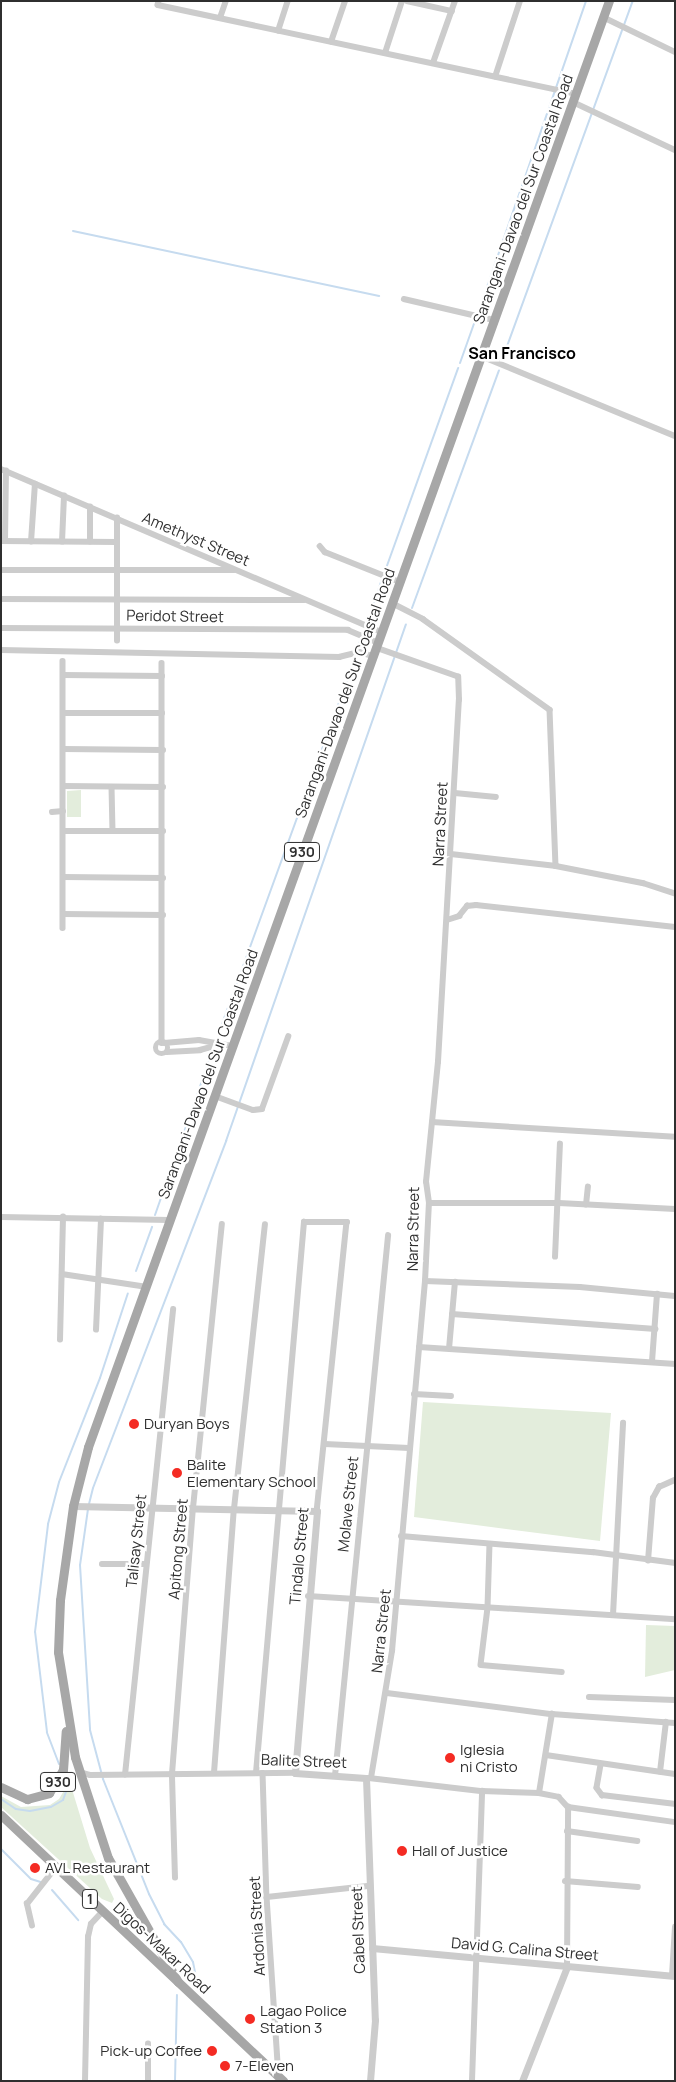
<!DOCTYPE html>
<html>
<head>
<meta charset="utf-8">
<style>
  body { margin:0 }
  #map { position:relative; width:676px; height:2082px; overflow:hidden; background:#fff; font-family:Manrope,sans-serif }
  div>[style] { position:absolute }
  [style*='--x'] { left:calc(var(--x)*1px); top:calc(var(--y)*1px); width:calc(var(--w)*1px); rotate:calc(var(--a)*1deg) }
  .green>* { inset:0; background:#e3eddc }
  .stream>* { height:2px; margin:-1px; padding:0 1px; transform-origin:1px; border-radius:1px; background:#c6dbef }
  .minor>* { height:5.5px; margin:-2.75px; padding:0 2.75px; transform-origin:2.75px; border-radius:2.75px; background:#ccc }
  .minor>.ring { margin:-2.75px; padding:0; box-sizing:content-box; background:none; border:5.5px solid #ccc; border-radius:50% }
  .tertiary>* { height:7px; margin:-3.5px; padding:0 3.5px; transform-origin:3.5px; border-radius:3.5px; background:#ccc }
  .primary>* { height:9px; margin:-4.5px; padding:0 4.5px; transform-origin:4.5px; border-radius:4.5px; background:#a7a7a7 }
  .dots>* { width:14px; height:14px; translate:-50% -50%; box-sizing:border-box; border:2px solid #fff; border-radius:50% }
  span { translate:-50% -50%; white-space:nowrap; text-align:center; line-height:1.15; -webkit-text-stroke:5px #fff; paint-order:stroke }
  .shield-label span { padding:1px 4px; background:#fff; border:1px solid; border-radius:4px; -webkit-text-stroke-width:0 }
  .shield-label { font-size:14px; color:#2f2f2f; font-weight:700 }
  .street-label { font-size:15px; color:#2f2f2f }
  .poi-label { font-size:15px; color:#2f2f2f }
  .left { translate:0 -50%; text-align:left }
  .right { translate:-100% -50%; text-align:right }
  .neighbourhood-label { font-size:16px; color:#000; font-weight:700 }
  .frame { position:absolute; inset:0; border:2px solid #2f2f2f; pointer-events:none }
</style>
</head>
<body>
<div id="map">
  <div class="green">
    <div style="clip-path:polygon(81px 790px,81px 817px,67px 817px,67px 791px)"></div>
    <div style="clip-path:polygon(423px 1402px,611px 1413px,600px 1541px,414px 1517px)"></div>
    <div style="clip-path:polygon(646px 1625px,675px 1626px,675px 1670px,645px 1677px)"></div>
    <div style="clip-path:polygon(68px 1784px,71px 1786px,90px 1848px,114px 1899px,112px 1903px,102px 1899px,1px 1807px,1px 1796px,21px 1807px,50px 1805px,59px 1799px)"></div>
  </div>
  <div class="stream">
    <div style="--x:73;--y:231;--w:313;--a:12"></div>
    <div style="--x:478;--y:313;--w:330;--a:-70.9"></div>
    <div style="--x:502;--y:360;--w:382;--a:-70"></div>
    <div style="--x:460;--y:363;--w:48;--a:-70.4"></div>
    <div style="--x:384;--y:574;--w:219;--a:-70.2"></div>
    <div style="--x:412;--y:608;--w:253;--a:-69.9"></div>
    <div style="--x:367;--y:623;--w:46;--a:-71.2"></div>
    <div style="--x:358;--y:648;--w:7;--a:-74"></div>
    <div style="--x:218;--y:1035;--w:404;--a:-70"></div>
    <div style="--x:155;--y:1215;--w:170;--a:-70.7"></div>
    <div style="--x:136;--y:1271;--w:47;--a:-70"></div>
    <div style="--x:89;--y:1504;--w:16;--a:-76"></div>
    <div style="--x:93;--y:1488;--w:372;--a:-69"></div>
    <div style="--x:226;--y:1141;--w:547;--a:-70.8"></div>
    <div style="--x:88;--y:1509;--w:57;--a:98.1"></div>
    <div style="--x:80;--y:1565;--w:165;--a:86.5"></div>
    <div style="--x:90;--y:1730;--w:51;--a:75.1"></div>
    <div style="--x:103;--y:1779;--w:124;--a:68.2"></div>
    <div style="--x:149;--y:1894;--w:34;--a:63"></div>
    <div style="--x:164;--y:1924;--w:25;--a:47"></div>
    <div style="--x:181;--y:1942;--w:23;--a:59"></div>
    <div style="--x:193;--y:1962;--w:16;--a:79"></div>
    <div style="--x:59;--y:1764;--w:34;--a:-111"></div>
    <div style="--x:47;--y:1732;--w:101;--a:-96.8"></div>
    <div style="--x:35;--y:1632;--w:109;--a:-83.1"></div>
    <div style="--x:48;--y:1524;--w:43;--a:-75.3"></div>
    <div style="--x:59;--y:1482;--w:112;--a:-68.5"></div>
    <div style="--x:100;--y:1378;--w:89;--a:-71.8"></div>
    <div style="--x:1;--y:1799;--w:18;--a:34"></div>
    <div style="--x:16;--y:1809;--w:14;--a:8"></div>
    <div style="--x:30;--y:1811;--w:21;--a:-11"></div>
    <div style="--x:51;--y:1807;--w:14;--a:-30"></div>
    <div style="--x:63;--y:1800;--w:15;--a:-70"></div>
    <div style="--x:68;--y:1786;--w:6;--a:-108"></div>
    <div style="--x:1;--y:1849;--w:42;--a:45"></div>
    <div style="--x:31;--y:1879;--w:10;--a:17"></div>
    <div style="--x:52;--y:1890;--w:40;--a:49"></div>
    <div style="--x:175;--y:2081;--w:86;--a:-88.7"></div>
  </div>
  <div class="minor">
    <div style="--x:159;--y:1;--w:4;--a:104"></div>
    <div style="--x:158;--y:5;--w:426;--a:12"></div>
    <div style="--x:407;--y:1;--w:46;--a:12.5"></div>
    <div style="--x:603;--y:17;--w:80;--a:25.9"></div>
    <div style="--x:220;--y:18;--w:18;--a:-71"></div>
    <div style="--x:278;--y:31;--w:32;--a:-72"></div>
    <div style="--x:331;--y:42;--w:43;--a:-71.1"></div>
    <div style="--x:385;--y:53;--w:55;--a:-71.9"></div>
    <div style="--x:433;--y:63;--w:66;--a:-70.5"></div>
    <div style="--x:495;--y:77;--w:80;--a:-71.8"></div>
    <div style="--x:573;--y:102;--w:113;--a:25.2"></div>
    <div style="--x:404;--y:299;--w:92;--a:13.1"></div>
    <div style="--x:481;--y:356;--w:210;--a:22.4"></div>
    <div style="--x:1;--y:469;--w:414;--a:23.2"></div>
    <div style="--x:1;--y:541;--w:116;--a:0.5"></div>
    <div style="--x:5;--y:541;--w:70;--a:-89.2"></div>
    <div style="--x:31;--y:542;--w:58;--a:-86.1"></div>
    <div style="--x:62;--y:542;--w:46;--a:-87.5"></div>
    <div style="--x:90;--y:542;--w:35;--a:-90"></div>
    <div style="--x:320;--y:546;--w:8;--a:50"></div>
    <div style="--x:325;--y:552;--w:81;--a:21.8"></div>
    <div style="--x:1;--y:570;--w:233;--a:0"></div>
    <div style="--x:1;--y:599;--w:303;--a:0.2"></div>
    <div style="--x:392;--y:603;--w:35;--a:27"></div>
    <div style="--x:423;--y:619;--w:156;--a:35.6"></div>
    <div style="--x:550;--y:710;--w:156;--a:87.8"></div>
    <div style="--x:1;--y:628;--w:347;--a:0.3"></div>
    <div style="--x:348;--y:630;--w:33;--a:23"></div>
    <div style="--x:117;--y:641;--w:123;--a:-90"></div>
    <div style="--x:1;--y:650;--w:338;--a:1.2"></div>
    <div style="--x:339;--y:657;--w:21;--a:-14"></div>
    <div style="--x:359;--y:652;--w:15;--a:16"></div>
    <div style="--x:63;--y:661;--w:267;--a:90"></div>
    <div style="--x:162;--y:663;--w:380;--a:90"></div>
    <div style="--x:63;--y:675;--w:99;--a:0.6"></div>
    <div style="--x:63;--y:713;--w:99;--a:0"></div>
    <div style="--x:63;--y:749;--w:100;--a:0.6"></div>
    <div style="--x:63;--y:786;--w:100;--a:0.6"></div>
    <div style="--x:112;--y:787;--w:44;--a:88.7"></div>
    <div style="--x:455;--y:793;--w:41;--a:5.6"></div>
    <div style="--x:52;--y:812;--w:11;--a:-5"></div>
    <div style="--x:63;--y:831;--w:100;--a:0"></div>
    <div style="--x:451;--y:854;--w:106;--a:6.5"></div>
    <div style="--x:556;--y:866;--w:89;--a:11.1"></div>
    <div style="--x:643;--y:883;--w:33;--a:18"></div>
    <div style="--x:63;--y:877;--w:100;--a:0.6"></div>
    <div style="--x:63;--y:914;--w:100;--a:0.6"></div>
    <div style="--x:447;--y:920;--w:13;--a:-18"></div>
    <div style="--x:459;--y:916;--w:13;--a:-51"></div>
    <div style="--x:467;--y:906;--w:9;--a:-6"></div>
    <div style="--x:476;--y:905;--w:200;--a:6.3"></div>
    <div class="ring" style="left:156px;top:1042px;width:6.5px;height:6.5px"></div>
    <div style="--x:164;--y:1043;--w:35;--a:-5"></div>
    <div style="--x:199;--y:1040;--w:35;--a:10"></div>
    <div style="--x:167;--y:1052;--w:33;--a:-3"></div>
    <div style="--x:200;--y:1050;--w:20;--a:-15"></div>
    <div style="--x:215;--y:1096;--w:40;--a:20.2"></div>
    <div style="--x:253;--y:1110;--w:9;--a:-6"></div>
    <div style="--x:262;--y:1109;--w:77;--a:-70.1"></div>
    <div style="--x:432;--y:1122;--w:243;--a:3.5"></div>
    <div style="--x:429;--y:1203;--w:130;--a:0"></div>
    <div style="--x:559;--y:1203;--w:116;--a:3"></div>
    <div style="--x:586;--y:1205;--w:18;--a:-84"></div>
    <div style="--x:1;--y:1217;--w:169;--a:1"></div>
    <div style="--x:555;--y:1257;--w:113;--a:-87.5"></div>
    <div style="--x:62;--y:1274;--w:86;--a:8.7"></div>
    <div style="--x:425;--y:1281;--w:155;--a:2.2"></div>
    <div style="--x:580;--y:1287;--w:95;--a:5.4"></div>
    <div style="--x:452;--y:1314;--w:204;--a:4.2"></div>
    <div style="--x:96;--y:1330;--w:111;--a:-87.4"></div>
    <div style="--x:60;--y:1340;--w:123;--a:-88.6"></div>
    <div style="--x:419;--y:1347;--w:257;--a:3.8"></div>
    <div style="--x:449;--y:1349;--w:67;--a:-84.9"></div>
    <div style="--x:652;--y:1362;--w:68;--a:-85.8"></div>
    <div style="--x:414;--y:1394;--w:37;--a:3"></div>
    <div style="--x:325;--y:1444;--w:84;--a:2.7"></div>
    <div style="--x:401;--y:1536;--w:193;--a:4.8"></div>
    <div style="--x:593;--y:1552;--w:83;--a:7.6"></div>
    <div style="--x:490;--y:1544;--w:64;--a:91.8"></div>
    <div style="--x:488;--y:1608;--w:57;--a:97"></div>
    <div style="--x:481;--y:1665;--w:81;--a:4.9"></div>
    <div style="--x:648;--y:1561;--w:63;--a:-85.5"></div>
    <div style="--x:653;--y:1498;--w:13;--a:-61"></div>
    <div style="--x:659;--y:1487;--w:17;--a:-24"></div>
    <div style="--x:102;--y:1564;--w:44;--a:0"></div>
    <div style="--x:308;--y:1596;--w:368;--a:3.6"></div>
    <div style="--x:613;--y:1615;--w:192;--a:-87"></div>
    <div style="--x:387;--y:1693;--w:166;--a:7.3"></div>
    <div style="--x:552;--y:1714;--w:123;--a:4.2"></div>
    <div style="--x:589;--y:1697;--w:86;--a:2"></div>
    <div style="--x:546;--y:1755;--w:130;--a:8.4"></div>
    <div style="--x:601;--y:1765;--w:23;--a:100"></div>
    <div style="--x:597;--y:1788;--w:9;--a:54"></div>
    <div style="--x:602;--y:1795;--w:74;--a:7"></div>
    <div style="--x:79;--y:1772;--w:11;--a:15"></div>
    <div style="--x:90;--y:1775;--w:205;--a:-0.6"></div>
    <div style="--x:660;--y:1772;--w:50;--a:-83.2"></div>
    <div style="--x:214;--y:1773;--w:265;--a:-85.7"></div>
    <div style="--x:234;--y:1509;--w:286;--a:-83.8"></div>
    <div style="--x:256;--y:1773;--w:553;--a:-85.02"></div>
    <div style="--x:304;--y:1222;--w:43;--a:0"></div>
    <div style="--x:347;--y:1222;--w:291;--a:95.9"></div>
    <div style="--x:263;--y:1773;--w:124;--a:88.2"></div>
    <div style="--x:267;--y:1897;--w:180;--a:86.2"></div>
    <div style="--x:125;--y:1775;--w:468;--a:-84.1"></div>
    <div style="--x:335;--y:1776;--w:543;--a:-84.39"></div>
    <div style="--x:369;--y:1778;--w:114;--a:6.6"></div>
    <div style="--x:482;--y:1791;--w:57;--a:2"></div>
    <div style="--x:539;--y:1793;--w:20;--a:11"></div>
    <div style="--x:559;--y:1797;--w:13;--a:48"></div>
    <div style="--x:568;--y:1807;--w:108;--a:8"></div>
    <div style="--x:371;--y:1778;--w:129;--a:-80.6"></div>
    <div style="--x:392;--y:1651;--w:371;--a:-84.9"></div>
    <div style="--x:425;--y:1281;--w:78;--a:-87.1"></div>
    <div style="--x:429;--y:1203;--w:21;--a:-98"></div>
    <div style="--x:426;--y:1182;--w:121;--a:-84.3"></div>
    <div style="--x:438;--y:1062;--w:363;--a:-86.7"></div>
    <div style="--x:459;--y:700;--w:23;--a:-92"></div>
    <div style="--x:458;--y:677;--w:87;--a:-160.5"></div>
    <div style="--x:539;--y:1793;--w:80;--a:-80.7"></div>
    <div style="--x:567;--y:1831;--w:71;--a:8.1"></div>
    <div style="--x:175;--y:1878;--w:104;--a:-91.7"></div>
    <div style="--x:172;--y:1774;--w:267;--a:-85.5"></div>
    <div style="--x:193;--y:1508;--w:285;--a:-84.2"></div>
    <div style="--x:565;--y:1881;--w:73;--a:4.7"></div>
    <div style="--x:267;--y:1897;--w:103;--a:-6.2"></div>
    <div style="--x:32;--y:1926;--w:23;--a:-103"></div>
    <div style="--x:27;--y:1904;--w:47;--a:-51.9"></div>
    <div style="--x:567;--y:1967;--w:160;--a:-89.6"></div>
    <div style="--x:672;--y:1976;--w:49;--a:-86.5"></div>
    <div style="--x:85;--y:2081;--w:144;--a:-88.8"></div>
    <div style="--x:88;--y:1937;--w:13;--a:-77"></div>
    <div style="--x:91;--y:1924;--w:18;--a:-47"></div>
    <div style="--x:148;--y:2081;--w:37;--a:-90"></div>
    <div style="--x:472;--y:2081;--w:290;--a:-88"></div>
  </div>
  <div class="tertiary">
    <div style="--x:73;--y:1506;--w:244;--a:1.2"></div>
    <div style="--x:317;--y:1511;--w:263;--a:94.8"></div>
    <div style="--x:295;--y:1773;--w:71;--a:4"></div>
    <div style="--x:366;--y:1778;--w:242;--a:87.9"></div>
    <div style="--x:375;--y:2020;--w:61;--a:94.7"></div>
    <div style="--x:372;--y:1948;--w:304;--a:5.3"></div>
    <div style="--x:522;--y:2081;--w:123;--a:-68.5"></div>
  </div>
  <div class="primary">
    <div style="--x:1;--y:1787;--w:29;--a:25"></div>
    <div style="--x:27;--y:1799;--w:23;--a:-15"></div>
    <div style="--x:49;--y:1793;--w:27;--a:-59"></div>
    <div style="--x:63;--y:1770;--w:39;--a:-86"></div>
    <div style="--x:1;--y:1815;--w:388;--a:43.3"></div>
    <div style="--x:178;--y:1982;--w:142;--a:-119.4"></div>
    <div style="--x:108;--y:1858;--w:106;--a:-108.1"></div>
    <div style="--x:75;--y:1757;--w:106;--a:-99.2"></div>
    <div style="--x:58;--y:1652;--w:52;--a:-87.8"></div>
    <div style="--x:60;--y:1600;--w:95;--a:-82.1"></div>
    <div style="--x:73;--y:1506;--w:61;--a:-75.7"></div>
    <div style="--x:88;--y:1447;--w:1537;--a:-70.19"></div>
  </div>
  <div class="dots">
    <div style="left:134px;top:1424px;background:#f42b23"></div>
    <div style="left:177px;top:1473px;background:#f42b23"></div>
    <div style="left:450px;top:1758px;background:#f42b23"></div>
    <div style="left:402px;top:1851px;background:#f42b23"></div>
    <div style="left:35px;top:1868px;background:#f42b23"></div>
    <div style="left:250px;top:2019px;background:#f42b23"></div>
    <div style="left:212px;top:2051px;background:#f42b23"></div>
    <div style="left:225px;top:2066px;background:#f42b23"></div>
  </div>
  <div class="shield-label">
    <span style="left:302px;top:852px">930</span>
    <span style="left:58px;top:1782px">930</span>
    <span style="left:90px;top:1899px">1</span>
  </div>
  <div class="street-label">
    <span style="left:523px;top:199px;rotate:-70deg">Sarangani-Davao del Sur Coastal Road</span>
    <span style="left:196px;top:539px;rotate:23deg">Amethyst Street</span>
    <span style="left:175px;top:616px;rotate:1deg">Peridot Street</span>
    <span style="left:345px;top:693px;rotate:-70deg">Sarangani-Davao del Sur Coastal Road</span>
    <span style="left:440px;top:824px;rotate:-87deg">Narra Street</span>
    <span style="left:208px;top:1074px;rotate:-70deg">Sarangani-Davao del Sur Coastal Road</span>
    <span style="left:413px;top:1229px;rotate:-89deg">Narra Street</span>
    <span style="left:348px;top:1504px;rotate:-84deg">Molave Street</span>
    <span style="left:136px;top:1541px;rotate:-84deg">Talisay Street</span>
    <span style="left:178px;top:1549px;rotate:-85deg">Apitong Street</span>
    <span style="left:299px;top:1556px;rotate:-85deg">Tindalo Street</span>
    <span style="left:381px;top:1631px;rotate:-84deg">Narra Street</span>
    <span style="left:304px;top:1761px;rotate:2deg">Balite Street</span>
    <span style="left:257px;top:1926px;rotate:-93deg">Ardonia Street</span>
    <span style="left:358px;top:1930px;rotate:-92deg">Cabel Street</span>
    <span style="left:162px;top:1948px;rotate:43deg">Digos-Makar Road</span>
    <span style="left:525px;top:1949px;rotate:5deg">David G. Calina Street</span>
  </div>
  <div class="poi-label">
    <span class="left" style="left:144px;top:1424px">Duryan Boys</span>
    <span class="left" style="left:187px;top:1473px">Balite<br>Elementary School</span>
    <span class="left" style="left:460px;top:1758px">Iglesia<br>ni Cristo</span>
    <span class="left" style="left:412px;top:1851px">Hall of Justice</span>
    <span class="left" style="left:45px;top:1868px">AVL Restaurant</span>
    <span class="left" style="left:260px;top:2019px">Lagao Police<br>Station 3</span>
    <span class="right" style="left:202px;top:2051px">Pick-up Coffee</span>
    <span class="left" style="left:235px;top:2066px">7-Eleven</span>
  </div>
  <div class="neighbourhood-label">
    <span style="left:522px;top:353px">San Francisco</span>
  </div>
  <div class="frame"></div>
</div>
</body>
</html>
